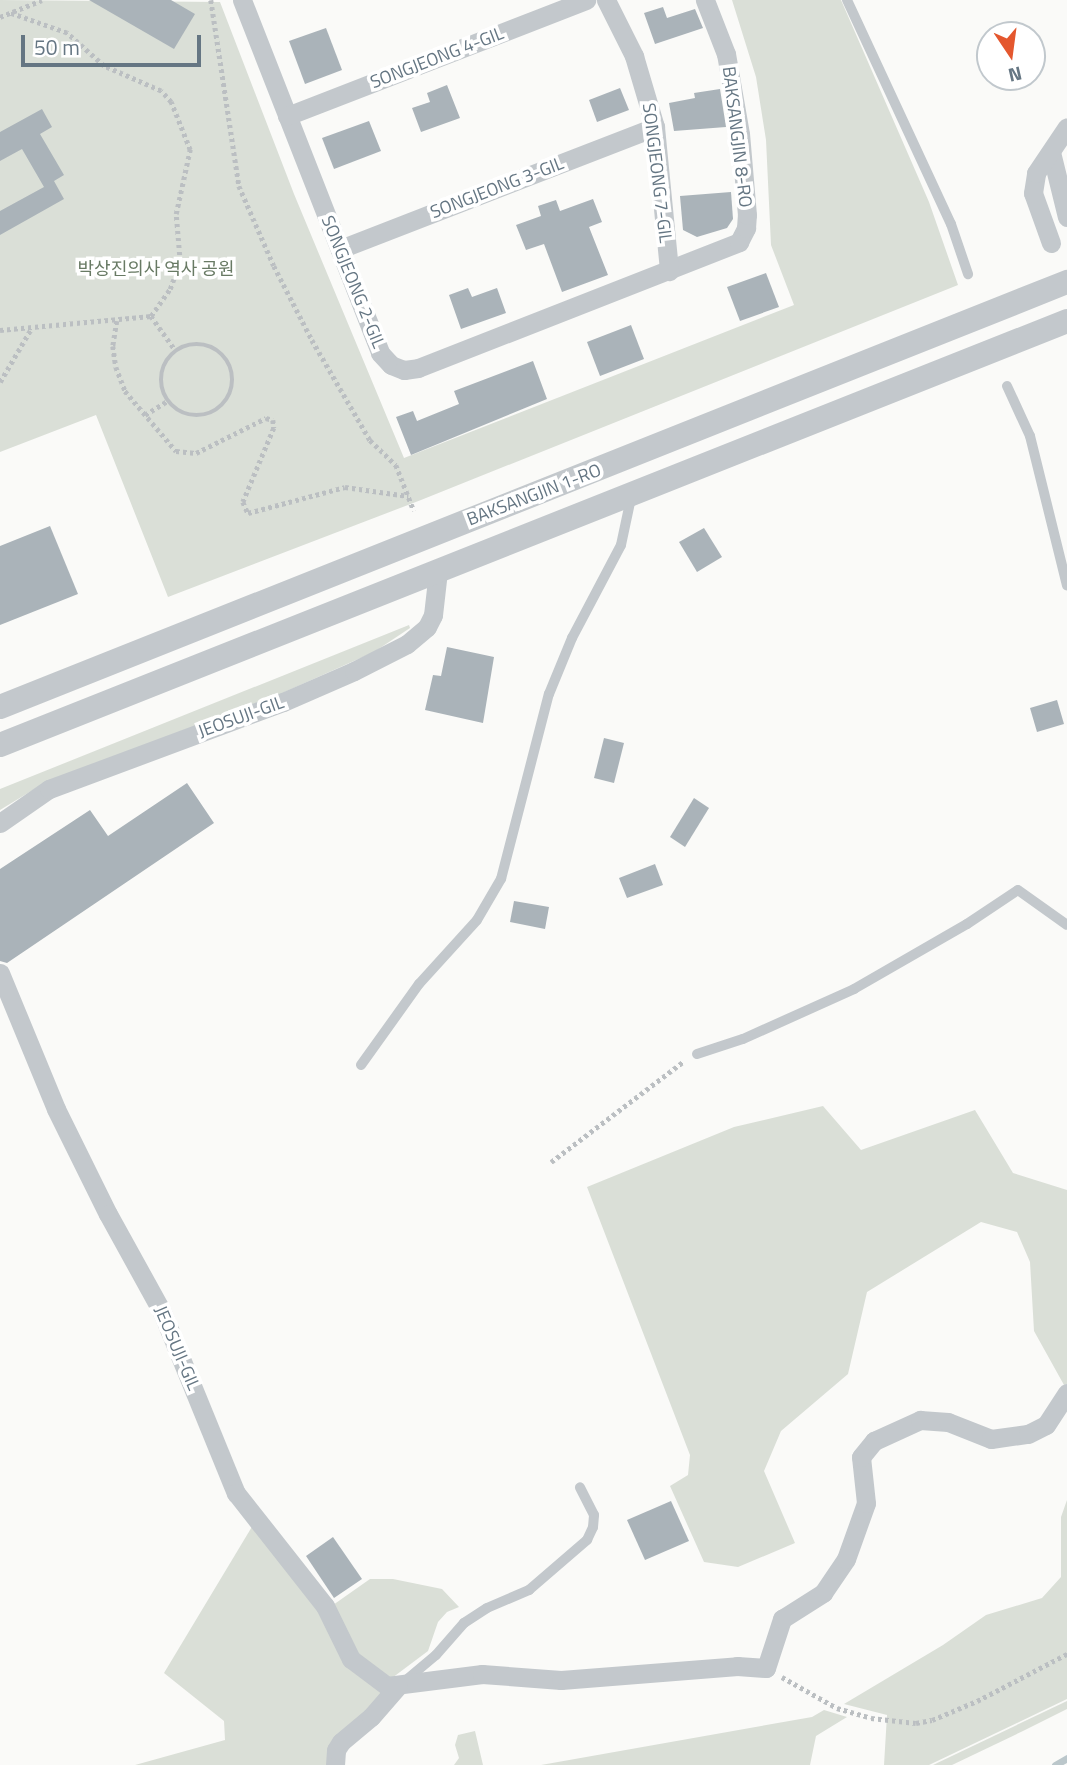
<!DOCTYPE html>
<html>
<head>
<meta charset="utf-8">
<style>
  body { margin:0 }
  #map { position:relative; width:1067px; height:1765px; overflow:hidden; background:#fafaf8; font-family:"Titillium Web","Noto Sans KR",sans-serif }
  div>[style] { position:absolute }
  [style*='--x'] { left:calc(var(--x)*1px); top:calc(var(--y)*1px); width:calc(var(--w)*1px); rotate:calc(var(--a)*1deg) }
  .green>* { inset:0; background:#dadfd7 }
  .stream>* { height:7px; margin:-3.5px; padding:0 3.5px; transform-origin:3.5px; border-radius:3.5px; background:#bbc7cb }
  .building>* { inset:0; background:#aab3b9 }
  .path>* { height:4.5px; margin-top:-2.25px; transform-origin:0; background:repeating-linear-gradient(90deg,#bbbfc2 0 3.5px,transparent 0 7px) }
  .path>.ring { margin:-2.25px; padding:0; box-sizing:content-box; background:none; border:4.5px solid #bbbfc2; border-radius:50% }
  .service>* { height:10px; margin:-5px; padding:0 5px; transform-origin:5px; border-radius:5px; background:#c3c8cc }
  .minor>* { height:19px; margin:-9.5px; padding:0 9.5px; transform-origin:9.5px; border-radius:9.5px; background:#c3c8cc }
  .tertiary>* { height:24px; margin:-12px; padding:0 12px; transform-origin:12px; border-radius:12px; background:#c3c8cc }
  span { translate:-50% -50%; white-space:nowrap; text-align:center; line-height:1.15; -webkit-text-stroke:7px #fff; paint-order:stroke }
  .street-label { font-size:18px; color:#657683 }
  .park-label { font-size:18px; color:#687a64 }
  .north { position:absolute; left:976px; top:21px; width:70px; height:70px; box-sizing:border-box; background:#fff; border:2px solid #c1c8cd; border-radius:50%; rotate:167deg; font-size:19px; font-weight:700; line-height:28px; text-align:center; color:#657683 }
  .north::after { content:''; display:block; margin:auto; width:24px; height:32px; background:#e4572e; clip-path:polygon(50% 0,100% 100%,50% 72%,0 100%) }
  .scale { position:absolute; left:21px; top:35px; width:180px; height:32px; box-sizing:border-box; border:4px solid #657683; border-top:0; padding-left:9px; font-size:21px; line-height:24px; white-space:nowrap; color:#657683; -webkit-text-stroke:5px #fff; paint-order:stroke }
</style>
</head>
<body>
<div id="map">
  <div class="green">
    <div style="clip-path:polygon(0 0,220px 2px,294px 194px,404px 458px,794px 305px,771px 245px,766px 140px,756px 77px,732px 0,841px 0,929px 202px,958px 285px,421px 500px,168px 597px,96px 415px,0 452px)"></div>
    <div style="clip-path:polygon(409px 625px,410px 628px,374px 652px,280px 694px,46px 782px,0 810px,0 789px)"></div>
    <div style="clip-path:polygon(823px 1106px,861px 1150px,975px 1110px,1013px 1173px,1067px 1190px,1067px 1384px,1064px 1385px,1034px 1331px,1030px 1262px,1017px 1232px,981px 1222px,867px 1292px,848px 1374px,781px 1431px,764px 1471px,795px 1543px,738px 1567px,704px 1562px,670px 1486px,688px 1475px,690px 1455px,587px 1187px,734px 1127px)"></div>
    <div style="clip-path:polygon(1067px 1500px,1067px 1699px,929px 1765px,884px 1765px,887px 1715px,844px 1704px,943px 1645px,986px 1615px,1042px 1598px,1061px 1577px,1061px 1517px)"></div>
    <div style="clip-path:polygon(253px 1525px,382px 1692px,329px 1765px,135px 1765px,225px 1740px,224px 1721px,164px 1673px)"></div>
    <div style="clip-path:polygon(370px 1579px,393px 1579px,442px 1589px,459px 1607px,447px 1612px,438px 1622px,428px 1651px,392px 1678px,364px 1665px,333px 1605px)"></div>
    <div style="clip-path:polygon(1067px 1701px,1067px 1709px,1023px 1731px,952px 1765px,933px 1765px)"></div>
    <div style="clip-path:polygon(824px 1710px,847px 1717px,816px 1736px,810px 1765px,541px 1765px,812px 1717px)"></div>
    <div style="clip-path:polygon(475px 1731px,483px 1765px,454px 1765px,459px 1758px,455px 1745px,458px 1735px)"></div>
  </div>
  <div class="stream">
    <div style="--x:1055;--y:1765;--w:14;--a:-30"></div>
  </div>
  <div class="building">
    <div style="clip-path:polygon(89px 0,171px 0,195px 14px,174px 49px)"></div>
    <div style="clip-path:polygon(663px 7px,667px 18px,695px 9px,703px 28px,655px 44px,644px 13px)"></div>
    <div style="clip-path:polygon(326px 28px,342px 70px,305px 84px,289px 41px)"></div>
    <div style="clip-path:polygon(447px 85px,460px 118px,421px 132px,412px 108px,430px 102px,427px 93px)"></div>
    <div style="clip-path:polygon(620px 88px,629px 110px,597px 122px,589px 100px)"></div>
    <div style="clip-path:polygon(720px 89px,726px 127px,674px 131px,669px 103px,695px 98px,694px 93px)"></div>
    <div style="clip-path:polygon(42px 109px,52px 127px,40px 134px,64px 175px,54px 181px,64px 199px,0 235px,0 211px,44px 187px,22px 149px,0 161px,0 132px)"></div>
    <div style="clip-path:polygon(369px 121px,381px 151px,334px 169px,322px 138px)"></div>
    <div style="clip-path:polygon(731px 192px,733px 219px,727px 228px,697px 237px,683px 230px,680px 196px)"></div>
    <div style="clip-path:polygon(593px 199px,602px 222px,589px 227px,608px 275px,562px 292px,544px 244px,526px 250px,516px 225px,541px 216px,538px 206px,556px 200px,560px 211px)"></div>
    <div style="clip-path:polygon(766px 273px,779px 307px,740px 321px,727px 287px)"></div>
    <div style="clip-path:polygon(468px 288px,472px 297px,497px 288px,506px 313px,461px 329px,449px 295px)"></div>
    <div style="clip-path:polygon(631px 325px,644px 359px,600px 376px,587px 342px)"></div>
    <div style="clip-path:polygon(533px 361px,547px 399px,411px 455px,396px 417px,413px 411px,417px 421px,459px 404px,454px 391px)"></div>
    <div style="clip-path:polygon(50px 526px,78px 594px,0 625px,0 546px)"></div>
    <div style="clip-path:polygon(704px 528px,722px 557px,697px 572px,679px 542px)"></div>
    <div style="clip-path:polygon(447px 647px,494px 657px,483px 723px,425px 710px,433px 675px,441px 676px)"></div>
    <div style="clip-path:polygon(1057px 700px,1064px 724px,1037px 732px,1030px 708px)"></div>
    <div style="clip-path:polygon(604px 738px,624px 743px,614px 783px,594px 778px)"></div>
    <div style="clip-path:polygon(187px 783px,214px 823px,7px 963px,0 961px,0 869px,90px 810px,108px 836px)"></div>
    <div style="clip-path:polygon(694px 798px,709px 808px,685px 847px,670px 837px)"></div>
    <div style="clip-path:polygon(655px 864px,663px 885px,627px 898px,619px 878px)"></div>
    <div style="clip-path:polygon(514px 901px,549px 907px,545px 929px,510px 922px)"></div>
    <div style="clip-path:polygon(671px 1501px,689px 1541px,645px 1560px,627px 1520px)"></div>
    <div style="clip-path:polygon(333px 1537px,362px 1579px,334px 1598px,306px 1556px)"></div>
  </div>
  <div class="path">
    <div style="--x:211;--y:0;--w:188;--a:81.4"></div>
    <div style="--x:239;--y:186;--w:87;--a:66.4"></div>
    <div style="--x:274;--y:266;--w:83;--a:62.8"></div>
    <div style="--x:312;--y:340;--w:116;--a:59.9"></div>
    <div style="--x:370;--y:440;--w:36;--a:44"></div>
    <div style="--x:396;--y:465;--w:49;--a:68.6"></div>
    <div style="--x:0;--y:17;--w:45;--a:-22"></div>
    <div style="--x:151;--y:316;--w:43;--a:54.5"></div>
    <div style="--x:117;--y:321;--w:25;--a:99"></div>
    <div style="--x:113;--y:346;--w:21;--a:82"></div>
    <div style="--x:116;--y:367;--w:26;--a:69"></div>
    <div style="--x:125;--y:391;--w:79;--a:49.6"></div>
    <div style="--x:176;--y:451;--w:20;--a:6"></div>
    <div style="--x:196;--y:453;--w:78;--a:-26.6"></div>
    <div style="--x:266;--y:418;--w:7;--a:16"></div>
    <div style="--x:273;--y:420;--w:8;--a:83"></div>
    <div style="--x:274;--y:428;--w:80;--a:112.7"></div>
    <div style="--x:243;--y:502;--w:12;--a:66"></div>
    <div style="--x:248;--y:513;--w:100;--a:-15"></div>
    <div style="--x:345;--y:487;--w:64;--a:8.1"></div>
    <div style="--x:0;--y:330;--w:152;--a:-5.3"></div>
    <div style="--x:151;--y:316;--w:33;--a:-55"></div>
    <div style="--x:170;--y:289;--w:29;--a:-70"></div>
    <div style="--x:180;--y:262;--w:48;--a:-94.8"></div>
    <div style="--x:176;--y:214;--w:66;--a:-77.7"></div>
    <div style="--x:190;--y:150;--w:52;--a:-111.6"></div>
    <div style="--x:171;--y:102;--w:15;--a:-132"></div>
    <div style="--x:161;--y:91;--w:62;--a:-156.3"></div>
    <div style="--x:104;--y:66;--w:50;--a:-138.3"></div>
    <div style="--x:67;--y:33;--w:60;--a:-160.7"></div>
    <div class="ring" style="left:161px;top:344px;width:67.5px;height:67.5px"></div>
    <div style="--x:0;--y:382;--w:61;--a:-59.7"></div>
    <div style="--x:145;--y:415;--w:26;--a:-32"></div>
    <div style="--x:551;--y:1162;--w:167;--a:-37.2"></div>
    <div style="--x:782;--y:1677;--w:63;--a:29.4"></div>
    <div style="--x:837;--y:1708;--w:35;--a:16"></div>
    <div style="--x:871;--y:1718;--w:45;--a:6.3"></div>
    <div style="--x:916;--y:1723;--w:16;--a:-11"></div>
    <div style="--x:932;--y:1720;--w:49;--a:-22.9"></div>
    <div style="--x:977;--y:1701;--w:102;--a:-27.6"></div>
  </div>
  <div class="service">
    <div style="--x:847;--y:0;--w:247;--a:65.1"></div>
    <div style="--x:951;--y:224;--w:53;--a:71.2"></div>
    <div style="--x:1007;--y:386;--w:55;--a:65.3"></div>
    <div style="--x:1030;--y:436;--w:154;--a:76.1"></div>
    <div style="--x:697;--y:1054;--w:48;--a:-18.1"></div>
    <div style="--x:743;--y:1039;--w:122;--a:-24.2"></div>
    <div style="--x:854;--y:989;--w:130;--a:-29.9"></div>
    <div style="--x:967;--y:924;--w:61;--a:-33.7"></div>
    <div style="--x:1018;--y:890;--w:60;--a:35.5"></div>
    <div style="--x:361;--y:1065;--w:100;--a:-54.4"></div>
    <div style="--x:419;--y:984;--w:86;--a:-47.8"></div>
    <div style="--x:477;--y:920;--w:48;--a:-59.7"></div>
    <div style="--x:501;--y:879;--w:191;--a:-75.5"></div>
    <div style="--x:549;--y:694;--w:61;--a:-67.7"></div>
    <div style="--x:572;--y:638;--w:105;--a:-62.2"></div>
    <div style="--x:621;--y:545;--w:48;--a:-78"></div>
    <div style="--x:405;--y:1681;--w:40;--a:-40"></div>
    <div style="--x:436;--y:1655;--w:43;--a:-48.8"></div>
    <div style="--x:464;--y:1623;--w:27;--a:-33"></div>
    <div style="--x:487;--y:1608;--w:46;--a:-23.2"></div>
    <div style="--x:529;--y:1590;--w:77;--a:-40.8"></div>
    <div style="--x:587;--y:1540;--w:14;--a:-65"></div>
    <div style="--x:593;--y:1527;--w:12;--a:-85"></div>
    <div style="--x:594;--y:1515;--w:31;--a:-117"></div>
  </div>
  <div class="minor">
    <div style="--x:242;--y:0;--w:379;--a:68.6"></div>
    <div style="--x:380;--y:353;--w:16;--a:47"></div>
    <div style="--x:391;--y:365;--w:14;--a:21"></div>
    <div style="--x:404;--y:370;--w:14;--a:-8"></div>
    <div style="--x:418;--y:368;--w:345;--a:-21.4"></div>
    <div style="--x:739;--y:242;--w:16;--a:-63"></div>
    <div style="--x:746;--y:228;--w:13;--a:-86"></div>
    <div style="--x:747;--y:215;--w:81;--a:-94.9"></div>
    <div style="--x:740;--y:134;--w:81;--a:-99.9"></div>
    <div style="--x:726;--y:54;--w:58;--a:-111.3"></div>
    <div style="--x:606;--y:0;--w:63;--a:63.4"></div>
    <div style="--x:634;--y:56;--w:74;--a:73.5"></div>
    <div style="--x:655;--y:127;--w:145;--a:84.4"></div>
    <div style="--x:287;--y:116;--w:321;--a:-21.2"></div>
    <div style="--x:1051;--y:152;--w:67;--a:76.2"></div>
    <div style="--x:1051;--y:243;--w:53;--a:-109.8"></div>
    <div style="--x:1033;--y:193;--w:20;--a:-81"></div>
    <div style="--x:1036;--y:173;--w:55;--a:-56"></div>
    <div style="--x:340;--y:249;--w:338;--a:-21.2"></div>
    <div style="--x:0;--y:823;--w:60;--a:-34.8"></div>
    <div style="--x:49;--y:789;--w:250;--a:-20.4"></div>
    <div style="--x:283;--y:702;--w:77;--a:-23.6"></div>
    <div style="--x:354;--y:671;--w:59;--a:-27"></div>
    <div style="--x:407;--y:644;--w:26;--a:-40"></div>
    <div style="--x:427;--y:627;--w:13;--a:-63"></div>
    <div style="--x:433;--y:615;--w:44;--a:-83.5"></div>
    <div style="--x:0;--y:973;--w:147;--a:67.6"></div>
    <div style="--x:56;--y:1109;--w:117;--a:63.7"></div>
    <div style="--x:108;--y:1214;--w:112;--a:61.1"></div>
    <div style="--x:162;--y:1312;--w:196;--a:67.8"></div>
    <div style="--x:236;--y:1493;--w:144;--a:51.8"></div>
    <div style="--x:325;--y:1606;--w:59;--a:63.9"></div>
    <div style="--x:351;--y:1659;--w:45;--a:36.9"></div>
    <div style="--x:387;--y:1686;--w:96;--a:-7.2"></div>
    <div style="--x:482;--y:1674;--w:79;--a:4.3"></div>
    <div style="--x:561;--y:1680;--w:177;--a:-4.5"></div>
    <div style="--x:737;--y:1666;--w:29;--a:4"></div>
    <div style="--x:766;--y:1668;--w:52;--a:-71.9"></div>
    <div style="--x:782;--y:1619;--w:49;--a:-32.4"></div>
    <div style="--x:823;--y:1593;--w:41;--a:-55.9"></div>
    <div style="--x:846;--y:1559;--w:59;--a:-70.3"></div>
    <div style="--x:866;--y:1503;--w:46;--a:-96.2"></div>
    <div style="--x:861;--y:1457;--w:21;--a:-51"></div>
    <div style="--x:874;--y:1441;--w:51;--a:-24.5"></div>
    <div style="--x:920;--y:1420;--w:28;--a:4"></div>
    <div style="--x:948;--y:1422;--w:46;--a:21.6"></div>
    <div style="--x:991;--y:1439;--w:37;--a:-8"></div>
    <div style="--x:1028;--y:1434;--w:20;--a:-27"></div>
    <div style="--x:1046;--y:1425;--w:38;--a:-57"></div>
    <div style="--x:335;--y:1765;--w:15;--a:-86"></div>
    <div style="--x:336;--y:1750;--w:9;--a:-58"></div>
    <div style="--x:341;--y:1742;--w:39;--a:-40"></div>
    <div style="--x:371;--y:1717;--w:41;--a:-48.9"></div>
  </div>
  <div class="tertiary">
    <div style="--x:0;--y:707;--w:1149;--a:-21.72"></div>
    <div style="--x:0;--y:745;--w:1148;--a:-21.67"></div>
  </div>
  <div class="street-label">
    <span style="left:437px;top:58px;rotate:-21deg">SONGJEONG 4-GIL</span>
    <span style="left:737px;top:137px;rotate:83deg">BAKSANGJIN 8-RO</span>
    <span style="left:657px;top:173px;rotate:83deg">SONGJEONG 7-GIL</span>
    <span style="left:497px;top:188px;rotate:-21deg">SONGJEONG 3-GIL</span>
    <span style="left:353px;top:282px;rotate:68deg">SONGJEONG 2-GIL</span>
    <span style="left:534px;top:495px;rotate:-21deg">BAKSANGJIN 1-RO</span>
    <span style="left:241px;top:717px;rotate:-20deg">JEOSUJI-GIL</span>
    <span style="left:177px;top:1348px;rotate:67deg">JEOSUJI-GIL</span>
  </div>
  <div class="park-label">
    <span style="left:156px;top:269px">박상진의사 역사 공원</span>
  </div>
  <div class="north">N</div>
  <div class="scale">50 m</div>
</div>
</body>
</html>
